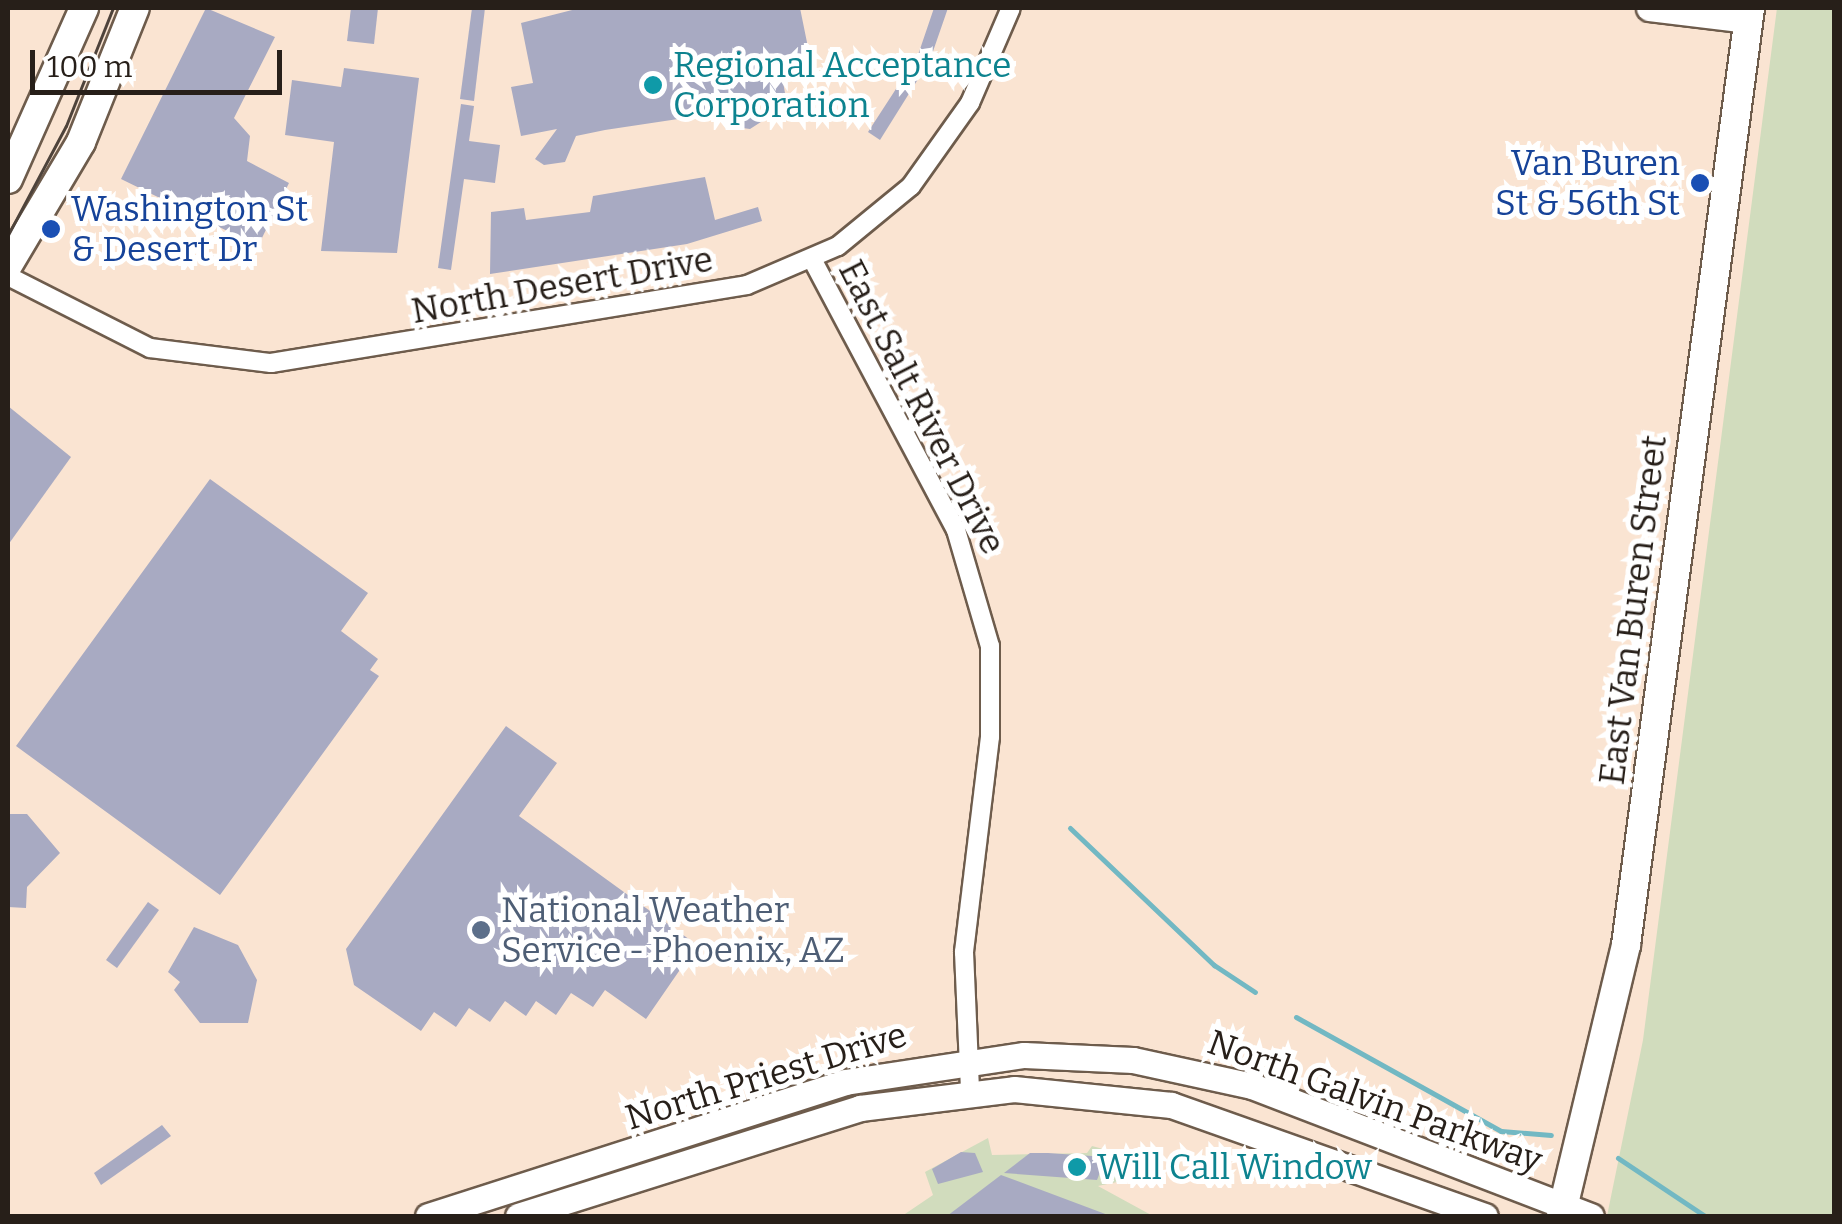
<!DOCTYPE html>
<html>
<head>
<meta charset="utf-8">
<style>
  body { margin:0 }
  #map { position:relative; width:1842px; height:1224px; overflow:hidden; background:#fae4d2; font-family:Bitter,serif }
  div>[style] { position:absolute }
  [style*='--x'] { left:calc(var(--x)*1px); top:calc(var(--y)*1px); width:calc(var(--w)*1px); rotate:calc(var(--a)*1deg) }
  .green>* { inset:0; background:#d1dcbd }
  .stream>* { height:5px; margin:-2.5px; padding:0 2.5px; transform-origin:2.5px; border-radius:2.5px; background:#72b8c3 }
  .building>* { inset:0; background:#a8aac2 }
  .roads { filter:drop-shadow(2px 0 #6e5c4c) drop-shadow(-2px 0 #6e5c4c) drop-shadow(0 2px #6e5c4c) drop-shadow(0 -2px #6e5c4c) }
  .street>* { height:18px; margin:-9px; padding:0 9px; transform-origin:9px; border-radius:9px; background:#fff }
  .secondary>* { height:25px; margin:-12.5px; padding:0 12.5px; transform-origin:12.5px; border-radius:12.5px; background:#fff }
  .primary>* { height:28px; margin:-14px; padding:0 14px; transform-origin:14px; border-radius:14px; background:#fff }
  .tram>* { height:2.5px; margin:-1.25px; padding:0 1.25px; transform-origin:1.25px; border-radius:1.25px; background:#4e433b }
  .dots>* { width:28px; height:28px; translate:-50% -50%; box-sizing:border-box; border:5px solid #fff; border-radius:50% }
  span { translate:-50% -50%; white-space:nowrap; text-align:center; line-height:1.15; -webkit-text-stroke:10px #fff; paint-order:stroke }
  .culture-label { font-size:35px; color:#0d838f }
  .left { translate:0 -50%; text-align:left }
  .transit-label { font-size:35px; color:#164399 }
  .right { translate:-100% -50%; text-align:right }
  .street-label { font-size:35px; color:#271f19 }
  .service-label { font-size:35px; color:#4e5e75 }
  .frame { position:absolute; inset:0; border:10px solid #271f19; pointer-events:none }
  .scale { position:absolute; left:30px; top:50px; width:252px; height:45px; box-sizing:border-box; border:5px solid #271f19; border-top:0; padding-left:12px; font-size:30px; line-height:35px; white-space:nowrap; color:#271f19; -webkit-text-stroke:8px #fff; paint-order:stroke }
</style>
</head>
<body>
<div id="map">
  <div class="green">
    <div style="clip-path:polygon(1777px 8px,1834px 8px,1834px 1216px,1607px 1216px,1643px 1040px)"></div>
    <div style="clip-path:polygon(988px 1138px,992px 1155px,1087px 1153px,1092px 1146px,1118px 1153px,1117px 1182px,1098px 1186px,1153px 1216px,902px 1216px,933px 1195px,925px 1172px)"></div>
  </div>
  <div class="stream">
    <div style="--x:1070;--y:828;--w:199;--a:43.6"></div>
    <div style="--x:1214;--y:965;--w:49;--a:33.4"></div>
    <div style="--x:1296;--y:1017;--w:235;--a:29.1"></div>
    <div style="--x:1501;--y:1131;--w:50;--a:4.6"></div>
    <div style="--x:1618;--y:1158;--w:105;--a:33.7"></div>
  </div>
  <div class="building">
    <div style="clip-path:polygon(206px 8px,275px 37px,234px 118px,250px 136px,247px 161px,289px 183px,258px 246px,121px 179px)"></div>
    <div style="clip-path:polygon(351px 8px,378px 8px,374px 44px,347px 41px)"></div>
    <div style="clip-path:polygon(472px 8px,485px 8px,474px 101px,460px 99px)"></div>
    <div style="clip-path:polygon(580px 8px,800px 8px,812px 67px,783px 82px,785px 93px,739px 104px,764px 120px,750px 129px,728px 126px,718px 113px,605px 130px,576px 136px,565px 162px,544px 165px,535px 159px,557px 129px,521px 136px,511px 87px,533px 83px,521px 23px)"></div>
    <div style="clip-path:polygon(934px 8px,948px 8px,930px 60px,880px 140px,868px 132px,918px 55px)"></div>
    <div style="clip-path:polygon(344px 68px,419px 78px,397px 253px,321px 251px,334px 142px,285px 135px,292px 80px,341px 87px)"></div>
    <div style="clip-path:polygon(461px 104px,474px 106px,469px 141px,500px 145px,495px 183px,464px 179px,451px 270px,438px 268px)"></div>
    <div style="clip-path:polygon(705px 177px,715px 220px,758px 207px,762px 221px,687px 244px,490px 274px,491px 212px,524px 208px,526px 220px,590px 212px,593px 196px)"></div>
    <div style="clip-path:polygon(8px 406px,71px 457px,8px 545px)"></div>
    <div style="clip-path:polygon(210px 479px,368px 593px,341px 631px,378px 659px,370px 670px,379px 676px,220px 895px,16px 746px)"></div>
    <div style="clip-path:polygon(506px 726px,557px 763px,519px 816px,697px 945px,646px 1019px,605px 990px,593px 1007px,571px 993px,556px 1015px,536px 1001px,526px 1016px,505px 1001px,490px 1022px,469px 1008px,456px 1027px,434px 1012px,421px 1031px,354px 985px,346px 949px)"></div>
    <div style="clip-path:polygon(8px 814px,27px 814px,60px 853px,27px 887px,26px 908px,8px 907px)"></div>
    <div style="clip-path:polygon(148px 902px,159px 910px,117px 968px,106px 960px)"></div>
    <div style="clip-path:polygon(194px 927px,238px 945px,257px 980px,248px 1023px,200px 1023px,174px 990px,180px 982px,168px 972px)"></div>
    <div style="clip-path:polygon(162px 1125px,171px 1136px,101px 1185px,94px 1173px)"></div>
    <div style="clip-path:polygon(961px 1152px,975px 1153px,983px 1172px,938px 1184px,932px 1169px)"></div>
    <div style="clip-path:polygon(1030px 1153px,1048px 1153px,1106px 1157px,1097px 1180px,1004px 1173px)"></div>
    <div style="clip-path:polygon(1001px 1175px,1108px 1215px,1107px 1216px,947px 1216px)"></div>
  </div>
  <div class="roads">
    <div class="street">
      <div style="--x:813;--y:261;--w:305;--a:62"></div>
      <div style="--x:956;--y:530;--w:121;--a:73.7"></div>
      <div style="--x:990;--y:646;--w:91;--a:90"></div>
      <div style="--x:990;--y:737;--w:217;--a:96.9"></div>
      <div style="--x:964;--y:952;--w:138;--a:87.5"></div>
      <div style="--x:8;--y:276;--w:159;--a:26.9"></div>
      <div style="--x:150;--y:348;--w:122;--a:7.1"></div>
      <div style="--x:271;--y:363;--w:482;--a:-9.3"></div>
      <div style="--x:747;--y:285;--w:99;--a:-23.2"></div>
      <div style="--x:838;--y:246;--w:94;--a:-39.4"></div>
      <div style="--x:911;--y:186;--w:102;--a:-54.6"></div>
      <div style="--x:970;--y:103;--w:103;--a:-66.7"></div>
    </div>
    <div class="secondary">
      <div style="--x:1649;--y:8;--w:100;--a:6.9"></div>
      <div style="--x:428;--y:1216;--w:438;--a:-17.8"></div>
      <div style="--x:845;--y:1082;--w:181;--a:-8.6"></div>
      <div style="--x:1024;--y:1055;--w:109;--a:2.6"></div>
      <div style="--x:1133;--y:1060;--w:122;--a:12.3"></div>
      <div style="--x:1252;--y:1086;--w:363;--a:21"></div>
      <div style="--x:518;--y:1216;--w:359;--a:-17.5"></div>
      <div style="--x:860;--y:1108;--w:155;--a:-7"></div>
      <div style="--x:1014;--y:1089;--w:158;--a:5.8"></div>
      <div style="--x:1171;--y:1105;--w:333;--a:19.5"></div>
    </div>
    <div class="primary">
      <div style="--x:8;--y:179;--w:187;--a:-66"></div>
      <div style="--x:8;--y:265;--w:143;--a:-59.3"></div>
      <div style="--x:81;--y:142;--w:144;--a:-68.1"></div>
      <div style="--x:1561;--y:1216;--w:279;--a:-76.5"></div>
      <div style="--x:1626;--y:945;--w:945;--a:-82.46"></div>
    </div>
  </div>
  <div class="tram">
    <div style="--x:8;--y:235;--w:123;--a:-62"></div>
    <div style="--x:66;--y:126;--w:127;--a:-68.3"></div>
  </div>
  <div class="dots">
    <div style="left:653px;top:85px;background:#0f9aa8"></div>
    <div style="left:1700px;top:183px;background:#1a4fb4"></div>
    <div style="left:51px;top:229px;background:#1a4fb4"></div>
    <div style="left:481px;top:930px;background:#5c6f8a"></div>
    <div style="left:1077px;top:1167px;background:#0f9aa8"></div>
  </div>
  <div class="culture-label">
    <span class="left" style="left:673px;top:85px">Regional Acceptance<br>Corporation</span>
    <span class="left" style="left:1097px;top:1167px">Will Call Window</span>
  </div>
  <div class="transit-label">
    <span class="right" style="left:1680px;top:183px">Van Buren<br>St &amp; 56th St</span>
    <span class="left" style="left:71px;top:229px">Washington St<br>&amp; Desert Dr</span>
  </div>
  <div class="street-label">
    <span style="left:562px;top:285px;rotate:-10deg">North Desert Drive</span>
    <span style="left:922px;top:407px;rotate:63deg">East Salt River Drive</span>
    <span style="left:1633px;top:610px;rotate:-83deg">East Van Buren Street</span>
    <span style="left:766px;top:1076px;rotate:-17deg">North Priest Drive</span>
    <span style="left:1375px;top:1101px;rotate:20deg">North Galvin Parkway</span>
  </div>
  <div class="service-label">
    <span class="left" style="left:501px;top:930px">National Weather<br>Service - Phoenix, AZ</span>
  </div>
  <div class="frame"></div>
  <div class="scale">100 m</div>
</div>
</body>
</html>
